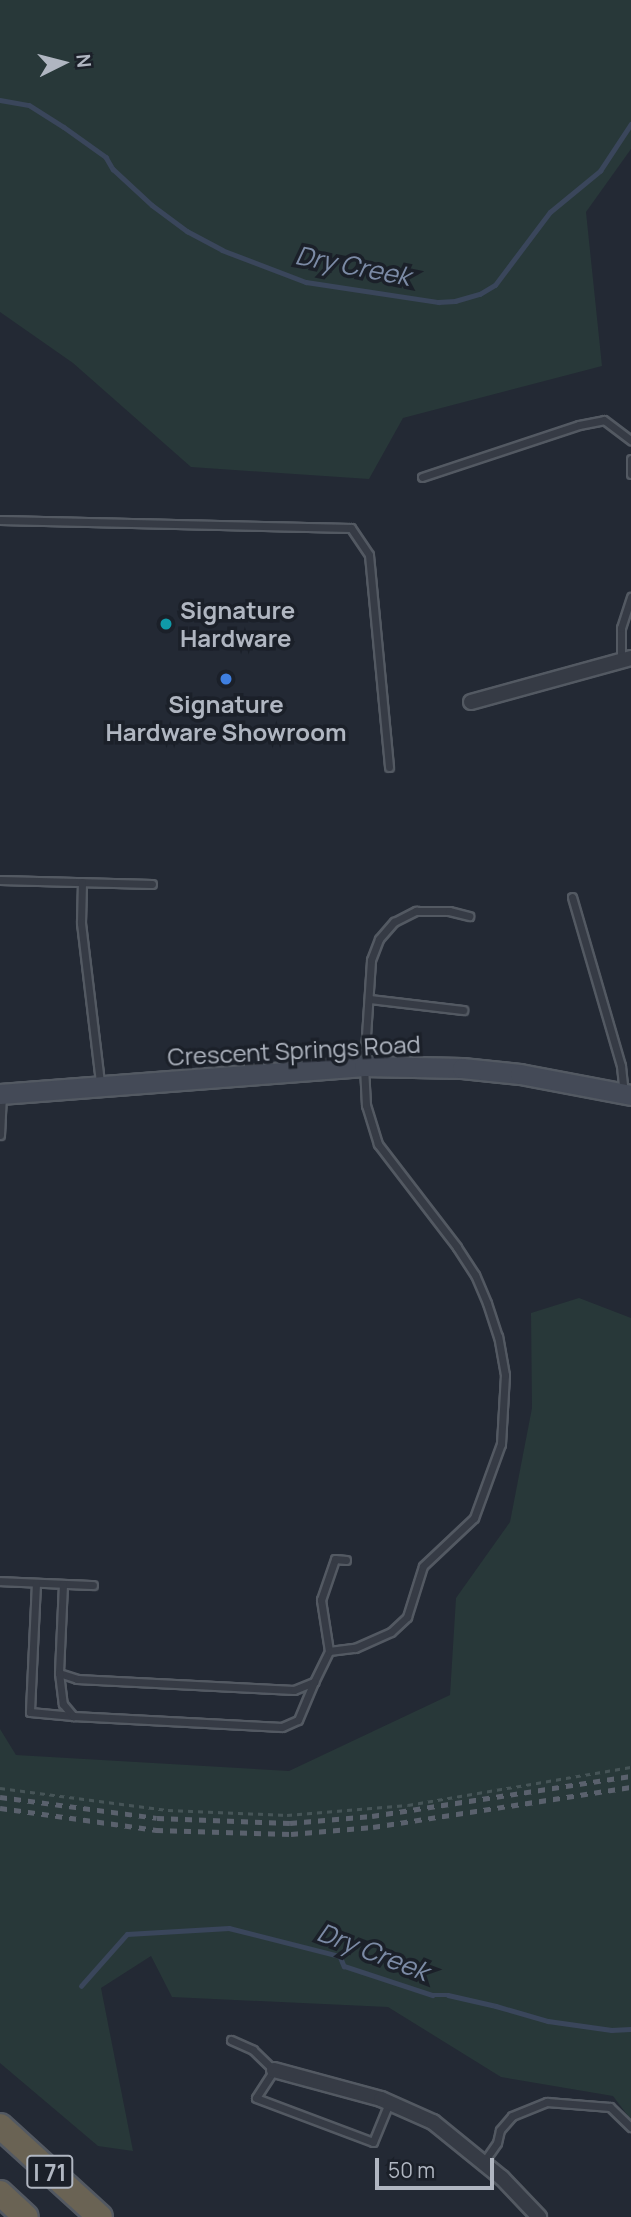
<!DOCTYPE html>
<html>
<head>
<meta charset="utf-8">
<style>
  body { margin:0 }
  #map { position:relative; width:631px; height:2217px; overflow:hidden; background:#232934; font-family:Manrope,sans-serif }
  div>[style] { position:absolute }
  [style*='--x'] { left:calc(var(--x)*1px); top:calc(var(--y)*1px); width:calc(var(--w)*1px); rotate:calc(var(--a)*1deg) }
  .green>* { inset:0; background:#283839 }
  .stream>* { height:4.5px; margin:-2.25px; padding:0 2.25px; transform-origin:2.25px; border-radius:2.25px; background:#3a465b }
  .path>* { height:2.5px; margin-top:-1.25px; transform-origin:0; background:repeating-linear-gradient(90deg,#465457 0 5px,transparent 0 10px) }
  .roads { filter:drop-shadow(2px 0 #535962) drop-shadow(-2px 0 #535962) drop-shadow(0 2px #535962) drop-shadow(0 -2px #535962) }
  .service>* { height:7px; margin:-3.5px; padding:0 3.5px; transform-origin:3.5px; border-radius:3.5px; background:#363b45 }
  .minor>* { height:14px; margin:-7px; padding:0 7px; transform-origin:7px; border-radius:7px; background:#363b45 }
  .secondary>* { height:19px; margin:-9.5px; padding:0 9.5px; transform-origin:9.5px; border-radius:9.5px; background:#444a57 }
  .motorway>* { height:24px; margin:-12px; padding:0 12px; transform-origin:12px; border-radius:12px; background:#6a6354 }
  .rail>* { height:4.5px; margin-top:-2.25px; transform-origin:0; background:repeating-linear-gradient(90deg,#5a616d 0 7px,transparent 0 14px) }
  .dots>* { width:19px; height:19px; translate:-50% -50%; box-sizing:border-box; border:4px solid #1b2029; border-radius:50% }
  span { translate:-50% -50%; white-space:nowrap; text-align:center; line-height:1.15; -webkit-text-stroke:7px #1b2029; paint-order:stroke }
  .shield-label span { padding:2px 5px; background:#1b2029; border:2px solid; border-radius:5px; -webkit-text-stroke-width:0 }
  .shield-label { font-size:23px; color:#b0b6c1; font-weight:700 }
  .poi-label { font-size:24px; color:#b0b6c1; font-weight:700 }
  .left { translate:0 -50%; text-align:left }
  .street-label { font-size:24px; color:#b0b6c1 }
  .water-label { font-size:26px; color:#7c8ba6; font-style:italic }
  .north { position:absolute; left:28px; top:28px; width:70px; height:70px; -webkit-text-stroke:5px #1b2029; paint-order:stroke; rotate:84deg; font-size:19px; font-weight:700; line-height:28px; text-align:center; color:#b0b6c1 }
  .north::after { content:''; display:block; margin:auto; width:24px; height:32px; background:#b0b6c1; clip-path:polygon(50% 0,100% 100%,50% 72%,0 100%) }
  .scale { position:absolute; left:375px; top:2158px; width:119px; height:32px; box-sizing:border-box; border:4px solid #b0b6c1; border-top:0; padding-left:9px; font-size:21px; line-height:24px; white-space:nowrap; color:#b0b6c1; -webkit-text-stroke:5px #1b2029; paint-order:stroke }
</style>
</head>
<body>
<div id="map">
  <div class="green">
    <div style="clip-path:polygon(0 0,631px 0,631px 149px,586px 212px,602px 366px,403px 418px,369px 479px,191px 467px,73px 363px,0 312px)"></div>
    <div style="clip-path:polygon(579px 1298px,631px 1318px,631px 2120px,613px 2096px,501px 2077px,388px 2007px,172px 1997px,151px 1956px,101px 1988px,133px 2151px,98px 2146px,0 2063px,0 1729px,16px 1755px,289px 1771px,450px 1695px,456px 1598px,510px 1522px,532px 1408px,531px 1313px)"></div>
  </div>
  <div class="stream">
    <div style="--x:0;--y:100;--w:29;--a:10"></div>
    <div style="--x:29;--y:105;--w:41;--a:32.2"></div>
    <div style="--x:64;--y:127;--w:52;--a:35.5"></div>
    <div style="--x:106;--y:157;--w:14;--a:60"></div>
    <div style="--x:113;--y:169;--w:53;--a:42.7"></div>
    <div style="--x:152;--y:205;--w:44;--a:36.6"></div>
    <div style="--x:187;--y:231;--w:40;--a:28"></div>
    <div style="--x:222;--y:250;--w:90;--a:20.9"></div>
    <div style="--x:306;--y:282;--w:134;--a:8.6"></div>
    <div style="--x:438;--y:302;--w:17;--a:-3"></div>
    <div style="--x:455;--y:301;--w:26;--a:-16"></div>
    <div style="--x:480;--y:294;--w:17;--a:-31"></div>
    <div style="--x:495;--y:285;--w:91;--a:-53"></div>
    <div style="--x:550;--y:212;--w:65;--a:-39.4"></div>
    <div style="--x:600;--y:171;--w:56;--a:-56.6"></div>
    <div style="--x:81;--y:1986;--w:69;--a:-48.5"></div>
    <div style="--x:127;--y:1934;--w:102;--a:-3.4"></div>
    <div style="--x:229;--y:1928;--w:114;--a:14.2"></div>
    <div style="--x:340;--y:1956;--w:11;--a:68"></div>
    <div style="--x:344;--y:1966;--w:93;--a:18.2"></div>
    <div style="--x:432;--y:1995;--w:16;--a:0"></div>
    <div style="--x:448;--y:1995;--w:49;--a:12.9"></div>
    <div style="--x:496;--y:2006;--w:54;--a:16.1"></div>
    <div style="--x:548;--y:2021;--w:64;--a:8.1"></div>
    <div style="--x:611;--y:2030;--w:20;--a:-3"></div>
  </div>
  <div class="path">
    <div style="--x:0;--y:1788;--w:169;--a:7.5"></div>
    <div style="--x:168;--y:1810;--w:119;--a:2.4"></div>
    <div style="--x:287;--y:1815;--w:121;--a:-4.7"></div>
    <div style="--x:408;--y:1805;--w:226;--a:-9.7"></div>
  </div>
  <div class="roads">
    <div class="service">
      <div style="--x:631;--y:459;--w:15;--a:90"></div>
      <div style="--x:422;--y:477;--w:165;--a:-18.3"></div>
      <div style="--x:579;--y:425;--w:25;--a:-11"></div>
      <div style="--x:604;--y:420;--w:34;--a:37"></div>
      <div style="--x:0;--y:520;--w:351;--a:1.3"></div>
      <div style="--x:351;--y:528;--w:32;--a:56"></div>
      <div style="--x:369;--y:555;--w:213;--a:84.6"></div>
      <div style="--x:621;--y:660;--w:32;--a:-90"></div>
      <div style="--x:621;--y:628;--w:33;--a:-72"></div>
      <div style="--x:0;--y:880;--w:152;--a:1.5"></div>
      <div style="--x:82;--y:882;--w:41;--a:91.4"></div>
      <div style="--x:81;--y:923;--w:161;--a:83.2"></div>
      <div style="--x:572;--y:897;--w:176;--a:73.8"></div>
      <div style="--x:621;--y:1066;--w:27;--a:84"></div>
      <div style="--x:369;--y:999;--w:95;--a:6.7"></div>
      <div style="--x:0;--y:1135;--w:41;--a:-87.2"></div>
      <div style="--x:0;--y:1581;--w:93;--a:2.5"></div>
      <div style="--x:36;--y:1583;--w:129;--a:92.7"></div>
      <div style="--x:30;--y:1712;--w:43;--a:5.3"></div>
      <div style="--x:63;--y:1584;--w:89;--a:92.6"></div>
      <div style="--x:59;--y:1673;--w:19;--a:18"></div>
      <div style="--x:77;--y:1679;--w:217;--a:2.9"></div>
      <div style="--x:294;--y:1690;--w:22;--a:-22"></div>
      <div style="--x:314;--y:1682;--w:34;--a:-64"></div>
      <div style="--x:329;--y:1651;--w:52;--a:-98.9"></div>
      <div style="--x:321;--y:1600;--w:43;--a:-71.1"></div>
      <div style="--x:335;--y:1559;--w:11;--a:5"></div>
      <div style="--x:329;--y:1651;--w:26;--a:-7"></div>
      <div style="--x:355;--y:1648;--w:39;--a:-24"></div>
      <div style="--x:391;--y:1632;--w:22;--a:-43"></div>
      <div style="--x:407;--y:1617;--w:53;--a:-72.6"></div>
      <div style="--x:423;--y:1566;--w:70;--a:-43.3"></div>
      <div style="--x:474;--y:1518;--w:79;--a:-70"></div>
      <div style="--x:501;--y:1444;--w:69;--a:-86.7"></div>
      <div style="--x:505;--y:1375;--w:39;--a:-100"></div>
      <div style="--x:498;--y:1337;--w:36;--a:-108"></div>
      <div style="--x:487;--y:1303;--w:30;--a:-113"></div>
      <div style="--x:475;--y:1275;--w:33;--a:-123"></div>
      <div style="--x:457;--y:1247;--w:130;--a:-127.5"></div>
      <div style="--x:378;--y:1144;--w:41;--a:-107.1"></div>
      <div style="--x:366;--y:1105;--w:39;--a:-93"></div>
      <div style="--x:364;--y:1066;--w:106;--a:-86.2"></div>
      <div style="--x:371;--y:960;--w:22;--a:-69"></div>
      <div style="--x:379;--y:939;--w:23;--a:-49"></div>
      <div style="--x:394;--y:922;--w:25;--a:-27"></div>
      <div style="--x:416;--y:911;--w:33;--a:0"></div>
      <div style="--x:449;--y:911;--w:21;--a:14"></div>
      <div style="--x:59;--y:1673;--w:31;--a:83"></div>
      <div style="--x:63;--y:1704;--w:16;--a:50"></div>
      <div style="--x:73;--y:1716;--w:209;--a:3"></div>
      <div style="--x:282;--y:1727;--w:17;--a:-24"></div>
      <div style="--x:298;--y:1720;--w:41;--a:-67.2"></div>
      <div style="--x:231;--y:2040;--w:24;--a:24"></div>
      <div style="--x:253;--y:2050;--w:29;--a:44"></div>
      <div style="--x:274;--y:2070;--w:33;--a:123"></div>
      <div style="--x:256;--y:2098;--w:125;--a:20.6"></div>
      <div style="--x:373;--y:2142;--w:42;--a:-67.7"></div>
      <div style="--x:483;--y:2163;--w:24;--a:-55"></div>
      <div style="--x:497;--y:2143;--w:13;--a:-77"></div>
      <div style="--x:500;--y:2130;--w:18;--a:-49"></div>
      <div style="--x:512;--y:2116;--w:38;--a:-22"></div>
      <div style="--x:547;--y:2102;--w:63;--a:4.5"></div>
      <div style="--x:610;--y:2107;--w:29;--a:44"></div>
    </div>
    <div class="minor">
      <div style="--x:471;--y:702;--w:166;--a:-15.4"></div>
      <div style="--x:274;--y:2070;--w:111;--a:15.2"></div>
      <div style="--x:381;--y:2099;--w:57;--a:23.9"></div>
      <div style="--x:433;--y:2122;--w:89;--a:39.1"></div>
      <div style="--x:502;--y:2178;--w:54;--a:46.5"></div>
    </div>
    <div class="secondary">
      <div style="--x:0;--y:1094;--w:365;--a:-4.4"></div>
      <div style="--x:364;--y:1066;--w:98;--a:1.2"></div>
      <div style="--x:462;--y:1068;--w:58;--a:5.9"></div>
      <div style="--x:520;--y:1074;--w:113;--a:10.7"></div>
    </div>
    <div class="motorway">
      <div style="--x:0;--y:2126;--w:135;--a:42.3"></div>
      <div style="--x:0;--y:2193;--w:35;--a:43"></div>
    </div>
  </div>
  <div class="rail">
    <div style="--x:0;--y:1797;--w:158;--a:7.6"></div>
    <div style="--x:157;--y:1818;--w:133;--a:2.2"></div>
    <div style="--x:290;--y:1823;--w:82;--a:-4.9"></div>
    <div style="--x:372;--y:1816;--w:262;--a:-8.8"></div>
    <div style="--x:0;--y:1808;--w:158;--a:8"></div>
    <div style="--x:156;--y:1830;--w:135;--a:1.7"></div>
    <div style="--x:291;--y:1834;--w:82;--a:-4.9"></div>
    <div style="--x:373;--y:1827;--w:261;--a:-8.8"></div>
  </div>
  <div class="dots">
    <div style="left:166px;top:624px;background:#0f9aa8"></div>
    <div style="left:226px;top:679px;background:#3f7fe0"></div>
  </div>
  <div class="shield-label">
    <span style="left:50px;top:2172px">I 71</span>
  </div>
  <div class="poi-label">
    <span class="left" style="left:180px;top:624px">Signature<br>Hardware</span>
    <span style="left:226px;top:718px">Signature<br>Hardware Showroom</span>
  </div>
  <div class="street-label">
    <span style="left:294px;top:1050px;rotate:-3deg">Crescent Springs Road</span>
  </div>
  <div class="water-label">
    <span style="left:353px;top:266px;rotate:11deg">Dry Creek</span>
    <span style="left:373px;top:1952px;rotate:21deg">Dry Creek</span>
  </div>
  <div class="north">N</div>
  <div class="scale">50 m</div>
</div>
</body>
</html>
